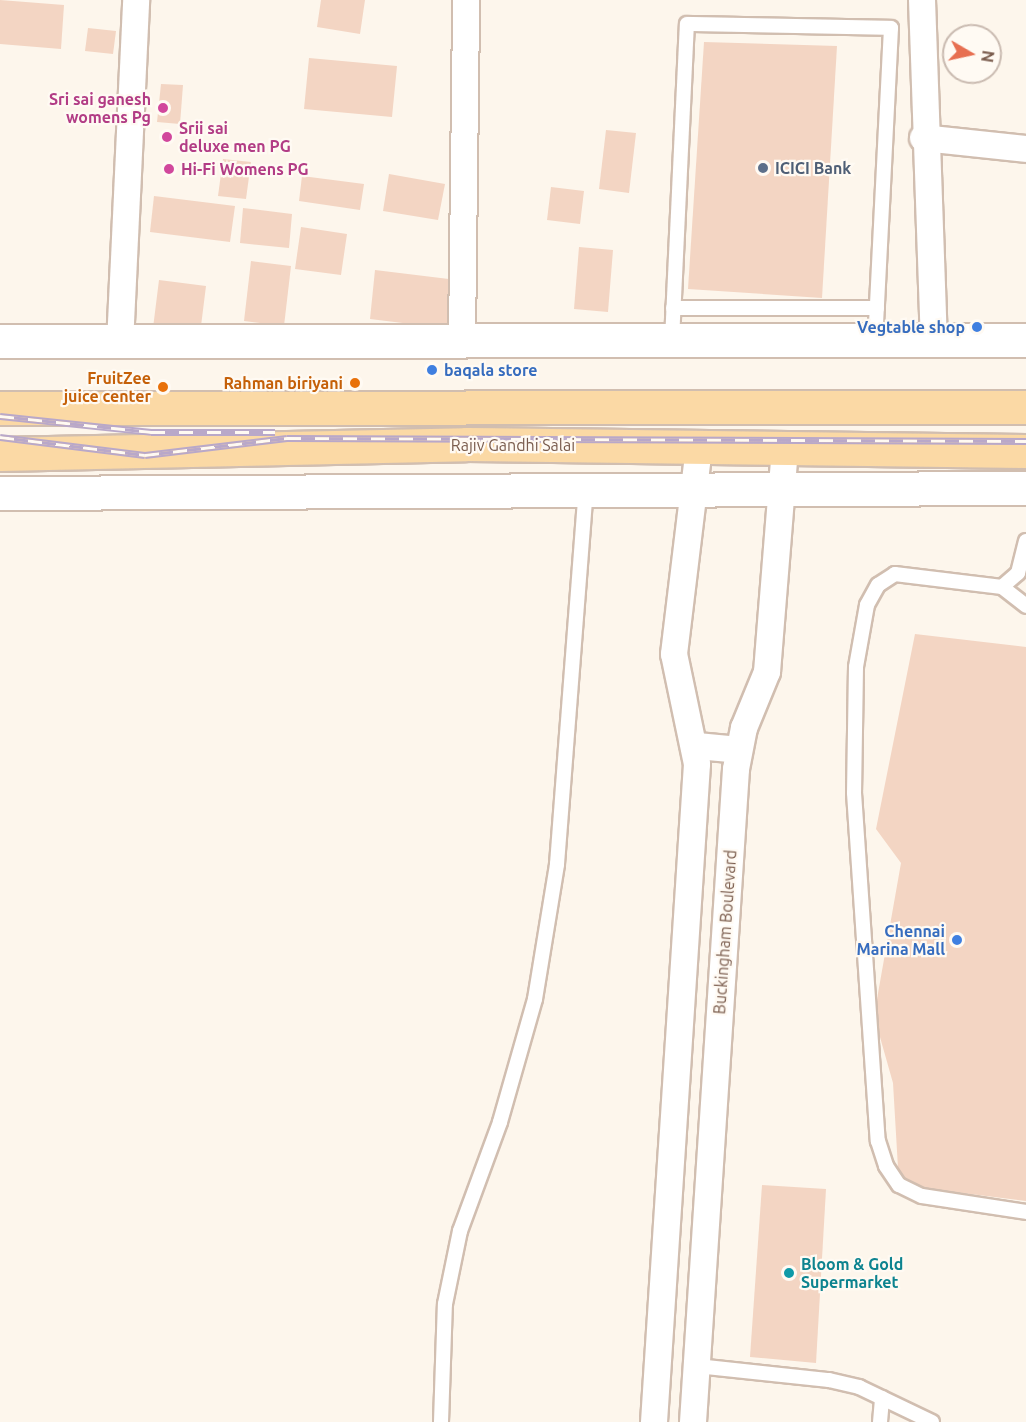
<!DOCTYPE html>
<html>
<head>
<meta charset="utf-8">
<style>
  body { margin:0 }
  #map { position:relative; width:1026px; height:1422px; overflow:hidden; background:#fdf6ec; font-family:Ubuntu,sans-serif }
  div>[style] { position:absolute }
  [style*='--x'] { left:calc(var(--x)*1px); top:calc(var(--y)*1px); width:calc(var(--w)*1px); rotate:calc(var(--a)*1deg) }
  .building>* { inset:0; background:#f3d5c3 }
  .roads { filter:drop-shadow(2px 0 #d1beb0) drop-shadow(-2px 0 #d1beb0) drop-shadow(0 2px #d1beb0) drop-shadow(0 -2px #d1beb0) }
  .service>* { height:14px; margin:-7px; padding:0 7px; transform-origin:7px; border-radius:7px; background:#fff }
  .minor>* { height:26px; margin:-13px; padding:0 13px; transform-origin:13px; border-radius:13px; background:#fff }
  .tertiary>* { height:33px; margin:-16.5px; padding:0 16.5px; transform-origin:16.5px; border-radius:16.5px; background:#fff }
  .primary>* { height:33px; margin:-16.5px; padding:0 16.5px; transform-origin:16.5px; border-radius:16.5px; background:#fbd9a5 }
  .rail>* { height:7px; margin-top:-3.5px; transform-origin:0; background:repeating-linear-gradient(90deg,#fffaf3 0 14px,#b9a8c9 0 28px); box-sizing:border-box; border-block:2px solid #b9a8c9 }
  .dots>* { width:16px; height:16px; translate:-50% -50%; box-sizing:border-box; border:3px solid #fffaf3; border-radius:50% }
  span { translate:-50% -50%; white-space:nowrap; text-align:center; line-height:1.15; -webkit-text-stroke:4.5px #fffaf3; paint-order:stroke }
  .hotel-label { font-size:16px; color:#b23c85; font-weight:700 }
  .right { translate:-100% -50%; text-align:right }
  .left { translate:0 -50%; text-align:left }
  .service-label { font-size:16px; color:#4e5e75; font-weight:700 }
  .shop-label { font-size:16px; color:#366cbe; font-weight:700 }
  .food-label { font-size:16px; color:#c56008; font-weight:700 }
  .street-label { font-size:16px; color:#7a5c4d }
  .culture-label { font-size:16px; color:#0d838f; font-weight:700 }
  .north { position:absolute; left:942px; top:24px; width:60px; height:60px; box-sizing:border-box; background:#fffaf3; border:2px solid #cabbb1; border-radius:50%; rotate:99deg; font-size:16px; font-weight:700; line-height:24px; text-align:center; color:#7a5c4d }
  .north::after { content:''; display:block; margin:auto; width:21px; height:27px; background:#e76f51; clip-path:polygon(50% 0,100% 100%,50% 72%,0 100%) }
</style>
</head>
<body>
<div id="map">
  <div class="building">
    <div style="clip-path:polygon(0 0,64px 5px,61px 49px,0 44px)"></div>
    <div style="clip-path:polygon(321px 0,365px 0,360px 34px,317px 27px)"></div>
    <div style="clip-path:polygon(88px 28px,116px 31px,113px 54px,85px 51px)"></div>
    <div style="clip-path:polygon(704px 42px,837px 46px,822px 298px,688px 289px)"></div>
    <div style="clip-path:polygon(309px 58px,397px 66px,392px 117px,304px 109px)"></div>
    <div style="clip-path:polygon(161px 84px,183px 85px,180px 124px,157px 122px)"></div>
    <div style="clip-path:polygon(606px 130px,636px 133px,629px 193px,599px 189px)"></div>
    <div style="clip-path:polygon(223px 159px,251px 162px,246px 199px,218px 196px)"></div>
    <div style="clip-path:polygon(389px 174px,445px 184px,438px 220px,383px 211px)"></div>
    <div style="clip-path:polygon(302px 176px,364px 184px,360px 210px,299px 201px)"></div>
    <div style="clip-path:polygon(551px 187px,584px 191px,580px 224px,547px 220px)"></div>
    <div style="clip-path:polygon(154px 196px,235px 206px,230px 242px,150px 232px)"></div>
    <div style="clip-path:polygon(243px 208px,292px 214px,289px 248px,240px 243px)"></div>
    <div style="clip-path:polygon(301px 227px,347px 234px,341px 275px,295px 269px)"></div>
    <div style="clip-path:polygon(579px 247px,613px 250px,608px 312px,574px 309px)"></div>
    <div style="clip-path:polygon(251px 261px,291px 266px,284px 326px,244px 321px)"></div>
    <div style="clip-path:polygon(375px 270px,457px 280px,452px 329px,370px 319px)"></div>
    <div style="clip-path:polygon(159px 280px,206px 286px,200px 334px,153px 328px)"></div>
    <div style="clip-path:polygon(915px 634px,1026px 647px,1026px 1201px,899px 1185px,893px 1083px,874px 1016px,901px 863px,876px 829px)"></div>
    <div style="clip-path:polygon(762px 1185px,826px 1189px,816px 1363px,750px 1357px)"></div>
  </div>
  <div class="roads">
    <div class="service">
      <div style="--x:673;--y:308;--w:204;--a:0"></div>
      <div style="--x:672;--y:340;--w:316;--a:-87.3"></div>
      <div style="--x:687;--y:24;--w:204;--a:1.1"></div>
      <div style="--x:891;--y:28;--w:312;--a:92.9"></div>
      <div style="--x:1026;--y:541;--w:33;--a:104"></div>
      <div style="--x:1018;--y:573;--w:21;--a:139"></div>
      <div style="--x:1002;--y:587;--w:108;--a:-173.1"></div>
      <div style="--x:895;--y:574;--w:20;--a:147"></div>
      <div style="--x:878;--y:585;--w:23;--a:119"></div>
      <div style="--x:867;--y:605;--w:63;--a:100.1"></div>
      <div style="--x:856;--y:667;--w:126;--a:90.9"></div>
      <div style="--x:854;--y:793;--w:349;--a:86.1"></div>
      <div style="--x:878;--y:1141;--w:26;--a:72"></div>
      <div style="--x:886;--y:1166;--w:23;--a:56"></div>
      <div style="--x:899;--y:1185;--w:25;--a:26"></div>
      <div style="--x:922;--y:1196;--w:105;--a:8.7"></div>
      <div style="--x:1002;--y:587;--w:31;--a:38"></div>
      <div style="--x:697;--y:1366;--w:133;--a:6.1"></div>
      <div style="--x:829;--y:1380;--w:31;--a:13"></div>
      <div style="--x:859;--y:1387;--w:81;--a:25.6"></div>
      <div style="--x:441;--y:1422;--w:118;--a:-88.1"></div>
      <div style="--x:445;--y:1304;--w:75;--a:-78.4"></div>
      <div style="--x:460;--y:1231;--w:116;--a:-69.8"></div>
      <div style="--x:500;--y:1122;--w:128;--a:-74.1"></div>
      <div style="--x:535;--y:999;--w:137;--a:-80.7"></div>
      <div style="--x:557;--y:864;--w:377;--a:-85.6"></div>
      <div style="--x:880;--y:1422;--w:24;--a:-85"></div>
    </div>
    <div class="minor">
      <div style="--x:922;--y:0;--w:339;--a:88"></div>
      <div style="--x:923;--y:138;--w:104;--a:6.1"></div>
      <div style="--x:462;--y:339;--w:339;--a:-89.3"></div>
      <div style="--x:120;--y:344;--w:344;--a:-87.3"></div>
      <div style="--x:697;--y:746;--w:42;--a:5.4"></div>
      <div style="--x:654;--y:1422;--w:659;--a:-86.26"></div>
      <div style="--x:697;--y:764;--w:112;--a:-101.8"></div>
      <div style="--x:674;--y:654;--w:209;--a:-83.1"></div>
      <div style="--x:693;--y:1422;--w:654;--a:-86.23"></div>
      <div style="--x:736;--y:769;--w:42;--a:-79"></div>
      <div style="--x:744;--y:728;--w:61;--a:-67.7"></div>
      <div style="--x:767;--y:672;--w:225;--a:-85.4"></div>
    </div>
    <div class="tertiary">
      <div style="--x:0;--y:341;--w:1026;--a:-0.06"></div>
      <div style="--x:0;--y:493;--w:1026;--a:-0.28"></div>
    </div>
    <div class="primary">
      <div style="--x:0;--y:408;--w:1026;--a:-0.06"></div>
      <div style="--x:0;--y:454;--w:466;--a:-1.2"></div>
      <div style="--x:466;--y:444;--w:560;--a:0.72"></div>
    </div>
  </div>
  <div class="rail">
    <div style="--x:0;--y:416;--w:152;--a:6"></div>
    <div style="--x:151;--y:432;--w:124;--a:0"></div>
    <div style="--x:0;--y:437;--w:146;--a:7.1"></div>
    <div style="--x:145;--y:455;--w:143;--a:-6.8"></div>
    <div style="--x:287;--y:438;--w:739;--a:0.23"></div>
  </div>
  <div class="dots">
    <div style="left:163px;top:108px;background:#d1479c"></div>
    <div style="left:167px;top:137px;background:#d1479c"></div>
    <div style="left:763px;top:168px;background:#5c6f8a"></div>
    <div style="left:169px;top:169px;background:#d1479c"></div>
    <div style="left:977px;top:327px;background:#3f7fe0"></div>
    <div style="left:432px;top:370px;background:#3f7fe0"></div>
    <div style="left:355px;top:383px;background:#e8710a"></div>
    <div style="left:163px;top:387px;background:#e8710a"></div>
    <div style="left:957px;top:940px;background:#3f7fe0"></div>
    <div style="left:789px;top:1273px;background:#0f9aa8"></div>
  </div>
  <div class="hotel-label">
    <span class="right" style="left:151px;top:108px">Sri sai ganesh<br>womens Pg</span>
    <span class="left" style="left:179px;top:137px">Srii sai<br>deluxe men PG</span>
    <span class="left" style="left:181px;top:169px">Hi-Fi Womens PG</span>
  </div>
  <div class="service-label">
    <span class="left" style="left:775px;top:168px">ICICI Bank</span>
  </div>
  <div class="shop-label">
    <span class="right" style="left:965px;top:327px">Vegtable shop</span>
    <span class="left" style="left:444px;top:370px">baqala store</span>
    <span class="right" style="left:945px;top:940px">Chennai<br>Marina Mall</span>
  </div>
  <div class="food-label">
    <span class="right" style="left:151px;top:387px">FruitZee<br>juice center</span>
    <span class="right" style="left:343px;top:383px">Rahman biriyani</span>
  </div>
  <div class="street-label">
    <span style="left:513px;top:445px">Rajiv Gandhi Salai</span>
    <span style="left:725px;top:932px;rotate:-86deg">Buckingham Boulevard</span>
  </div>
  <div class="culture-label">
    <span class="left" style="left:801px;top:1273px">Bloom &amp; Gold<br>Supermarket</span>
  </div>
  <div class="north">N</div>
</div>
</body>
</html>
